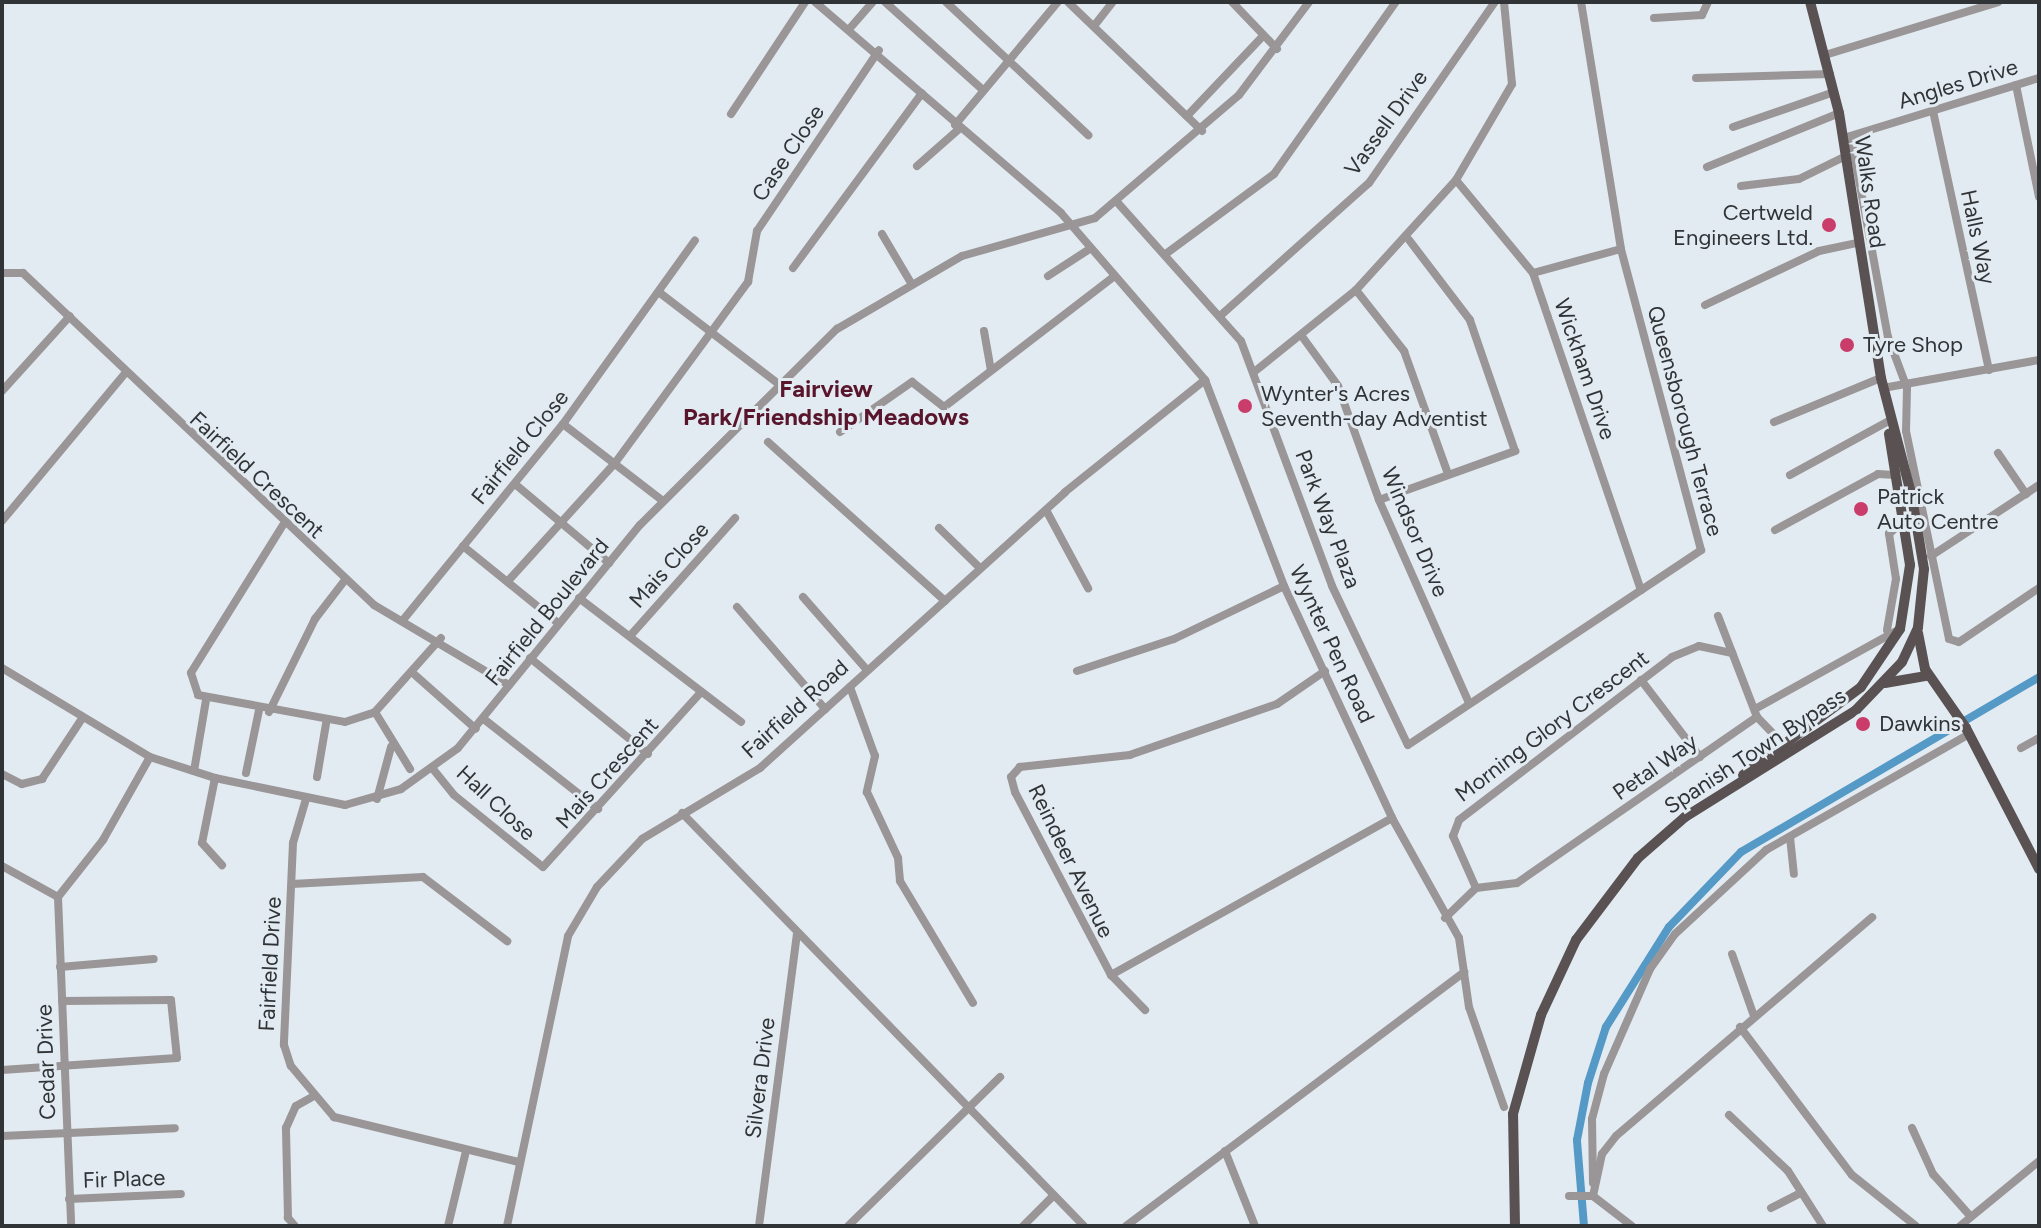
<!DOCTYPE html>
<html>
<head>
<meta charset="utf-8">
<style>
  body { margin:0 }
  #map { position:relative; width:2041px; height:1228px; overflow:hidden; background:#e2ebf1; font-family:Figtree,sans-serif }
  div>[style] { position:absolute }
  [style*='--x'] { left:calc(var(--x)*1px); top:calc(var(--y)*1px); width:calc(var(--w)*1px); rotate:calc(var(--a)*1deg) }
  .canal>* { height:8px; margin:-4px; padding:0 4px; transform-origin:4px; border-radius:4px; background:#5599c7 }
  .minor>* { height:8px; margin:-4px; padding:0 4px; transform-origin:4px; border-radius:4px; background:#9a9596 }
  .major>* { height:10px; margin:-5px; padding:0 5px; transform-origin:5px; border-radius:5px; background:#595152 }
  .dots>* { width:22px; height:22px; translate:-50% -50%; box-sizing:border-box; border:4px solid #e2ebf1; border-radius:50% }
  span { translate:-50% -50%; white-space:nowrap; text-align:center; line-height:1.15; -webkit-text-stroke:6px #e2ebf1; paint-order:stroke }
  .street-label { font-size:22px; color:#313437 }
  .poi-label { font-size:22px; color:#313437 }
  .right { translate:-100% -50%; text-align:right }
  .left { translate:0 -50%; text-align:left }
  .neighbourhood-label { font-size:24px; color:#59152b; font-weight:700 }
  .frame { position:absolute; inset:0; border:4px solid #313437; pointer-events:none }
</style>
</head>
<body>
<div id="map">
  <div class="canal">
    <div style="--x:1584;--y:1226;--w:86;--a:-94.7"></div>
    <div style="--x:1577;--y:1140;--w:58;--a:-79.1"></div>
    <div style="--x:1588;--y:1083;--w:59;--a:-72.2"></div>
    <div style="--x:1606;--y:1027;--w:118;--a:-57.8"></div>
    <div style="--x:1669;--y:927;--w:104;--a:-46.2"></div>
    <div style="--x:1741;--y:852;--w:346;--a:-30.4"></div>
  </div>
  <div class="minor">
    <div style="--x:815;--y:2;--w:324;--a:40.6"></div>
    <div style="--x:1061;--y:213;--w:221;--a:49.2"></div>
    <div style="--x:1205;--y:380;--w:221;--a:69"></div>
    <div style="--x:1284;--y:586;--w:256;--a:65"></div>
    <div style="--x:1392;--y:818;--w:137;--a:60.8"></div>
    <div style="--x:1459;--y:938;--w:70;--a:81.8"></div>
    <div style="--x:1469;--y:1007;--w:106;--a:70.7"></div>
    <div style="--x:885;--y:2;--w:132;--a:41.9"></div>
    <div style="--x:946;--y:2;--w:195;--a:43.1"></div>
    <div style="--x:1068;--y:2;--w:186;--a:43.9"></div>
    <div style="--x:1232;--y:2;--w:65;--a:46.2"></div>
    <div style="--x:1654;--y:18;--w:48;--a:-3.6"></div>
    <div style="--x:1702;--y:15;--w:14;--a:-65"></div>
    <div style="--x:1094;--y:26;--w:31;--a:-52"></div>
    <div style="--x:851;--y:27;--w:33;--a:-49"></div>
    <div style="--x:1825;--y:55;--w:181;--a:-17"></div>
    <div style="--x:1696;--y:78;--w:134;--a:-1.7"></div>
    <div style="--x:2016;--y:85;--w:114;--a:78.4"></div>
    <div style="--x:1933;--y:111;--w:265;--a:77.8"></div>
    <div style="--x:731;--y:114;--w:134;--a:-56.5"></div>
    <div style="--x:1187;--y:116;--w:110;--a:-46.5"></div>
    <div style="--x:955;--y:125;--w:160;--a:-50.1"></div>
    <div style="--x:1733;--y:127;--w:107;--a:-19.1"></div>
    <div style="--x:1851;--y:136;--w:204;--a:79.6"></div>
    <div style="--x:1888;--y:337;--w:54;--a:69.6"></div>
    <div style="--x:1907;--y:388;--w:43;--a:91.3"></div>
    <div style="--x:1906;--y:431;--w:212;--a:78.3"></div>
    <div style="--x:1949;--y:639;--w:10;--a:17"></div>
    <div style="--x:1959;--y:642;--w:97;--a:-34"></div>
    <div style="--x:1847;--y:137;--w:201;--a:-17.1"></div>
    <div style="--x:917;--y:166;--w:56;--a:-41.4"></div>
    <div style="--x:1707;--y:167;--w:143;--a:-22.2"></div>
    <div style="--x:1456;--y:180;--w:121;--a:50.4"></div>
    <div style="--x:1533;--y:273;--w:335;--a:71.2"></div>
    <div style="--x:1741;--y:186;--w:58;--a:-6.9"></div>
    <div style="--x:1799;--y:179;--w:50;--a:-26.1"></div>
    <div style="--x:1117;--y:202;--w:186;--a:48.3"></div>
    <div style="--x:1241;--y:341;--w:261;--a:69.6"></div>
    <div style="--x:1332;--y:586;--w:176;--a:64.5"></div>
    <div style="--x:1408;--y:745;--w:352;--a:-33.6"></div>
    <div style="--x:1701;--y:550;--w:311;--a:-104.9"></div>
    <div style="--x:1621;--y:249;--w:250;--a:-99.2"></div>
    <div style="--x:882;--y:234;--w:57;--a:59.4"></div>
    <div style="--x:1167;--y:253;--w:133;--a:-36.4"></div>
    <div style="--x:1274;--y:174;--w:211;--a:-54.7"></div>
    <div style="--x:793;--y:268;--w:217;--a:-53.6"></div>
    <div style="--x:2;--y:273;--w:21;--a:0"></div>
    <div style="--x:23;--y:273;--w:483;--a:43.4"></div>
    <div style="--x:374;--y:605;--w:157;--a:30.7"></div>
    <div style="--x:1533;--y:273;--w:91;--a:-15.3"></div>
    <div style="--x:1048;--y:276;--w:48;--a:-33"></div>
    <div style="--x:1356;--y:290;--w:78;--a:51.8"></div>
    <div style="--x:1404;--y:351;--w:131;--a:70.3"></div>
    <div style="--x:660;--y:293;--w:153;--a:37.5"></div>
    <div style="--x:1705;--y:305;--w:126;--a:-25.3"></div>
    <div style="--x:1819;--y:251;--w:38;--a:-12"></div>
    <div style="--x:1220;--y:316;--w:200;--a:-41.8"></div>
    <div style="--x:1369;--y:183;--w:221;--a:-55.2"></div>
    <div style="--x:984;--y:331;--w:39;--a:80"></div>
    <div style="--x:1301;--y:335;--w:63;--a:54"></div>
    <div style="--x:1338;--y:386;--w:121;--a:70.2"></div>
    <div style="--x:1379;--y:500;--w:222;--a:66.1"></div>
    <div style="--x:1254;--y:372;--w:131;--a:-38.8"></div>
    <div style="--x:1356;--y:290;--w:149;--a:-47.7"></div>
    <div style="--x:1456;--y:180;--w:111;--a:-59.7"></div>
    <div style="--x:1512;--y:84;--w:82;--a:-95.6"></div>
    <div style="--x:1883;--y:388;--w:158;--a:-10.2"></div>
    <div style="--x:2;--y:391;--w:101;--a:-47.8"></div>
    <div style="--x:1774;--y:422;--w:116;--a:-22.4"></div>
    <div style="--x:563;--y:424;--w:126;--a:37.6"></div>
    <div style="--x:840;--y:432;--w:88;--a:-34.8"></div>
    <div style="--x:912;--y:382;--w:41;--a:38"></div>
    <div style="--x:944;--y:407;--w:212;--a:-37.5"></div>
    <div style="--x:768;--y:442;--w:238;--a:41.9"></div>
    <div style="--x:1998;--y:453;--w:50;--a:55.7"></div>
    <div style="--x:1790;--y:475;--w:111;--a:-28.7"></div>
    <div style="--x:515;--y:484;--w:123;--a:40"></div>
    <div style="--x:1379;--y:500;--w:145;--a:-19.8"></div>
    <div style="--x:1515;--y:451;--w:139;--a:-109"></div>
    <div style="--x:1470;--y:320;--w:101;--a:-127.3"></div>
    <div style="--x:1046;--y:510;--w:89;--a:61.7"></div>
    <div style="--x:2;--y:521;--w:194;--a:-50.2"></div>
    <div style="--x:283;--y:525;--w:174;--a:121.9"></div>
    <div style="--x:191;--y:673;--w:23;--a:72"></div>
    <div style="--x:198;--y:695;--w:149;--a:10.4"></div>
    <div style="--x:345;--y:722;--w:32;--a:-18"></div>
    <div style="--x:375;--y:712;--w:99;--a:-48.3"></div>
    <div style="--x:939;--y:528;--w:57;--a:44.3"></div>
    <div style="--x:1775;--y:530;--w:117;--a:-28.5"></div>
    <div style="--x:1878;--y:474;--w:17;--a:3"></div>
    <div style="--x:463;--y:546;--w:122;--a:39"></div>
    <div style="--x:1931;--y:556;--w:129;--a:-33.3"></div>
    <div style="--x:508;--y:581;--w:159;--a:-47.8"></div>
    <div style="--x:615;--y:463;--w:225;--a:-53.7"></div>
    <div style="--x:748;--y:282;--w:52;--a:-80"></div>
    <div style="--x:757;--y:231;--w:218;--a:-56"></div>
    <div style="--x:803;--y:597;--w:97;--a:48.8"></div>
    <div style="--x:579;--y:598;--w:204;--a:37.4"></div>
    <div style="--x:737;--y:607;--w:135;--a:49.2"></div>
    <div style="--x:1718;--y:616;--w:108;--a:68.9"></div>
    <div style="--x:1757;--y:717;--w:36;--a:46"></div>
    <div style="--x:403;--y:620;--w:253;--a:-50.8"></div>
    <div style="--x:563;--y:424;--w:226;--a:-54.3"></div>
    <div style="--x:1887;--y:630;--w:52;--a:-80"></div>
    <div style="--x:1896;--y:579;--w:46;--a:-98.8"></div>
    <div style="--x:1889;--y:534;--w:21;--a:-43"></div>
    <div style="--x:630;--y:636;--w:158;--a:-48.3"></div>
    <div style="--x:530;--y:658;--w:152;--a:39.1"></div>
    <div style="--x:2;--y:668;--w:173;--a:31"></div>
    <div style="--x:150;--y:757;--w:68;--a:17.9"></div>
    <div style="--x:215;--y:778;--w:133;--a:11.7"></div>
    <div style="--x:345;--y:805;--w:58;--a:-15.9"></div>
    <div style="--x:401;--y:789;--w:70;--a:-35.7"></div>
    <div style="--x:458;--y:748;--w:288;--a:-50.8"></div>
    <div style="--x:640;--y:525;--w:278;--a:-44.9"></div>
    <div style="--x:837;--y:329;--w:145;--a:-30.3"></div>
    <div style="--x:962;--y:256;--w:138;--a:-15.9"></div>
    <div style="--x:1095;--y:218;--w:189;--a:-40.5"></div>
    <div style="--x:1239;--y:95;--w:116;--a:-53"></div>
    <div style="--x:1077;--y:671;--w:102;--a:-18.3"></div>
    <div style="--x:1174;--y:639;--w:122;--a:-25.7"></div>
    <div style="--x:1325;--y:671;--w:58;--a:145.5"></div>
    <div style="--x:1277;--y:704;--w:156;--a:160.9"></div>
    <div style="--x:1130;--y:755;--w:111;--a:173.8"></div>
    <div style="--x:1020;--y:767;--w:13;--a:132"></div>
    <div style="--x:1011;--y:777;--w:16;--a:75"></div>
    <div style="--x:1015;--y:792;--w:207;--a:62.3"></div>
    <div style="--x:1111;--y:975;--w:322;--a:-29.2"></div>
    <div style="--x:415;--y:675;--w:81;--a:41.5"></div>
    <div style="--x:1641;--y:680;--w:97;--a:52.5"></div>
    <div style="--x:850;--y:687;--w:73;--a:70.1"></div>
    <div style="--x:875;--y:756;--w:37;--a:103"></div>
    <div style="--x:867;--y:792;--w:73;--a:64.8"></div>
    <div style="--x:898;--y:858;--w:23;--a:85"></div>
    <div style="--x:900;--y:881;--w:142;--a:59.1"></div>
    <div style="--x:1755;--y:709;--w:166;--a:-28.9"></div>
    <div style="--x:269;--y:712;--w:104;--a:-63.7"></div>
    <div style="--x:315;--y:619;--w:49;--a:-52.4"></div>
    <div style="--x:375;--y:712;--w:67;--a:58.4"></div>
    <div style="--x:485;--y:720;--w:144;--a:38.2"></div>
    <div style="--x:2021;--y:748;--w:21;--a:-29"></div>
    <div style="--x:433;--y:769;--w:33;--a:51"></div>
    <div style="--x:454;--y:795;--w:114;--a:39"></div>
    <div style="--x:543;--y:867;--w:236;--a:-47.9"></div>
    <div style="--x:194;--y:771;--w:72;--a:-80.4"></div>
    <div style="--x:246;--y:773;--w:64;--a:-78.3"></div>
    <div style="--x:2;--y:774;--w:22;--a:27"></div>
    <div style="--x:22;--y:784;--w:21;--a:-14"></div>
    <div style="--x:42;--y:779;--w:71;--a:-56.5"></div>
    <div style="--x:317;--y:777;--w:54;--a:-80.4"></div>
    <div style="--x:215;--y:778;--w:66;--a:101.3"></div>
    <div style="--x:202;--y:843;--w:30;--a:48"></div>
    <div style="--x:306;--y:799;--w:46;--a:106.5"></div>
    <div style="--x:293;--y:843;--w:202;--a:92.6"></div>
    <div style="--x:284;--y:1045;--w:22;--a:72"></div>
    <div style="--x:291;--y:1066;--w:67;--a:49.9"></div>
    <div style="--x:334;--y:1117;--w:190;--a:13.7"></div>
    <div style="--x:377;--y:799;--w:54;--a:-74.9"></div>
    <div style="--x:682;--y:813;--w:576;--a:45.77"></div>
    <div style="--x:1790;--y:837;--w:37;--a:84"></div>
    <div style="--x:2;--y:866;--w:64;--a:29"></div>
    <div style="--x:292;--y:884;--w:131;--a:-3.1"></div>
    <div style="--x:423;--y:877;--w:106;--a:37.3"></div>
    <div style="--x:1476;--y:888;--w:41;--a:-7"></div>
    <div style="--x:1517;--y:883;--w:292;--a:-34.7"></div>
    <div style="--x:58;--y:897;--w:329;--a:87.7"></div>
    <div style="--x:58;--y:897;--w:73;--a:-51.7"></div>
    <div style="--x:103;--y:840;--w:95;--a:-60.5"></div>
    <div style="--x:1445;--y:918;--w:43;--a:-44.1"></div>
    <div style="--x:1476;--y:888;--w:57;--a:-113.9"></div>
    <div style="--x:1453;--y:836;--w:17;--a:-69"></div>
    <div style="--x:1459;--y:820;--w:268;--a:-37.4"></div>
    <div style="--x:1672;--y:657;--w:29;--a:-22"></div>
    <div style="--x:1699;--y:646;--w:34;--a:12"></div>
    <div style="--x:1732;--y:954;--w:66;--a:70.5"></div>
    <div style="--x:60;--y:967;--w:94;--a:-4.9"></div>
    <div style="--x:1111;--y:975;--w:49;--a:45.8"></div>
    <div style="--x:1740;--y:1027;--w:186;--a:52.9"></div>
    <div style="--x:1852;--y:1175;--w:82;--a:38.6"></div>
    <div style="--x:2;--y:1070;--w:175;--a:-3.9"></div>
    <div style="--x:177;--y:1058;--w:58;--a:-95.9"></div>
    <div style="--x:171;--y:1000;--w:109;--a:179.5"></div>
    <div style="--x:1729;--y:1115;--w:81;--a:43.5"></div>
    <div style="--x:1788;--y:1171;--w:65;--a:57.5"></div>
    <div style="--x:1912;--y:1128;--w:51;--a:65.5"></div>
    <div style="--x:1933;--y:1174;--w:57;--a:48.5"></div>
    <div style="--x:2;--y:1136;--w:173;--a:-2.6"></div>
    <div style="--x:1225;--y:1151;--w:81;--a:68.2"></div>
    <div style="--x:1593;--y:1183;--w:64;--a:-90.9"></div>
    <div style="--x:1592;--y:1119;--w:47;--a:-75.1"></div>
    <div style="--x:1604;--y:1074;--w:115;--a:-66.3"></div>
    <div style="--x:1650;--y:969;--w:43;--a:-54.5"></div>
    <div style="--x:1675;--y:934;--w:124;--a:-42.7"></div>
    <div style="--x:1766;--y:850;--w:234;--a:-29.7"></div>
    <div style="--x:1569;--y:1196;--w:24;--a:0"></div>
    <div style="--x:1593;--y:1196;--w:49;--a:37.6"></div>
    <div style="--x:1593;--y:1196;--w:43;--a:-77.9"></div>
    <div style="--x:1602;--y:1154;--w:23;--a:-52"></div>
    <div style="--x:1616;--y:1136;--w:337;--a:-40.5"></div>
    <div style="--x:69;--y:1199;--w:112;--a:-2.6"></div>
    <div style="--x:1771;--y:1208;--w:34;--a:-27"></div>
    <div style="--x:295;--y:1226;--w:11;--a:-131"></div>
    <div style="--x:288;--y:1218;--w:90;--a:-91.3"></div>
    <div style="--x:286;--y:1128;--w:24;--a:-66"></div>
    <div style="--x:296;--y:1106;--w:18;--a:-29"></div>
    <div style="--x:448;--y:1226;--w:77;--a:-76.5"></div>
    <div style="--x:507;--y:1226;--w:296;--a:-78.1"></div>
    <div style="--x:568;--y:936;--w:57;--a:-59.4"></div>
    <div style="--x:597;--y:887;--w:66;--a:-46.8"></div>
    <div style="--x:642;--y:839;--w:138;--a:-31"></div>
    <div style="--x:760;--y:768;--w:411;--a:-42.1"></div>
    <div style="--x:1065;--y:492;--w:179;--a:-38.7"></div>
    <div style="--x:759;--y:1226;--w:294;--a:-82.6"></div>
    <div style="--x:848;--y:1226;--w:213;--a:-44.4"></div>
    <div style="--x:1023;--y:1226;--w:42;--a:-45"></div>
    <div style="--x:1126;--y:1226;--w:423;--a:-36.9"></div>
    <div style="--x:1960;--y:1226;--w:102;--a:-39.4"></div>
  </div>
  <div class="major">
    <div style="--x:1918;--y:633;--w:37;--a:79"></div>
    <div style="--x:1925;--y:669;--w:72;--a:55.2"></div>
    <div style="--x:1966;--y:728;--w:159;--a:62.6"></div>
    <div style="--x:1885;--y:683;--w:42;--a:-9.7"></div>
    <div style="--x:1743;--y:775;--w:147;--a:-36.7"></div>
    <div style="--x:1861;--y:687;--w:70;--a:-56.1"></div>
    <div style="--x:1900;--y:629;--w:65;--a:-81.1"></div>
    <div style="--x:1910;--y:565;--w:133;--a:-99.1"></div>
    <div style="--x:1515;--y:1226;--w:112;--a:-91"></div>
    <div style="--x:1513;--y:1114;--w:103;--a:-74.2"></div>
    <div style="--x:1541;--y:1015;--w:83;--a:-65"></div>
    <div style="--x:1576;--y:940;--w:103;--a:-52.9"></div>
    <div style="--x:1638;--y:858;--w:62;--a:-41.1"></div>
    <div style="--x:1685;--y:817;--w:202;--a:-32"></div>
    <div style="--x:1856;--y:710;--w:66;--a:-46.2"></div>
    <div style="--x:1902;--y:662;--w:38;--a:-65"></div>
    <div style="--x:1918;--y:627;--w:58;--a:-84.1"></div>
    <div style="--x:1924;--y:569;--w:73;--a:-99.5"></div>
    <div style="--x:1912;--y:497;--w:123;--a:-104.6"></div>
    <div style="--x:1881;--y:378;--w:268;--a:-99"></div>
    <div style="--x:1839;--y:113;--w:115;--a:-104.6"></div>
  </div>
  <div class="dots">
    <div style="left:1829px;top:225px;background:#ca3d6a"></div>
    <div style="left:1847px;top:345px;background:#ca3d6a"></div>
    <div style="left:1245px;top:406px;background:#ca3d6a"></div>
    <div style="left:1861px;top:509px;background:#ca3d6a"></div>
    <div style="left:1863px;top:724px;background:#ca3d6a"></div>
  </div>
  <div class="street-label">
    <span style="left:1958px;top:84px;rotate:-17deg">Angles Drive</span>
    <span style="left:1386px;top:123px;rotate:-54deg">Vassell Drive</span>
    <span style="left:788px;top:153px;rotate:-56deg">Case Close</span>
    <span style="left:1870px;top:192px;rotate:82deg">Walks Road</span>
    <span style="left:1978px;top:237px;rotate:78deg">Halls Way</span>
    <span style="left:1585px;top:369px;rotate:71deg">Wickham Drive</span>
    <span style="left:1685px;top:421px;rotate:75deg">Queensborough Terrace</span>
    <span style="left:520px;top:447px;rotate:-51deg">Fairfield Close</span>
    <span style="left:257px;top:475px;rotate:43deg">Fairfield Crescent</span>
    <span style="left:1328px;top:519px;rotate:69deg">Park Way Plaza</span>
    <span style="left:1415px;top:532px;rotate:67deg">Windsor Drive</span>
    <span style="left:669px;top:565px;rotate:-48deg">Mais Close</span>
    <span style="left:547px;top:612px;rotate:-51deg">Fairfield Boulevard</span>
    <span style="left:1332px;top:644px;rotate:65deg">Wynter Pen Road</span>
    <span style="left:795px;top:709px;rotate:-42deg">Fairfield Road</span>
    <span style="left:1552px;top:726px;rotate:-37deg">Morning Glory Crescent</span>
    <span style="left:1755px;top:751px;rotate:-33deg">Spanish Town Bypass</span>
    <span style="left:1655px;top:767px;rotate:-35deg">Petal Way</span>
    <span style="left:607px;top:773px;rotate:-48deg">Mais Crescent</span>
    <span style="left:496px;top:803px;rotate:43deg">Hall Close</span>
    <span style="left:1071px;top:861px;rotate:64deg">Reindeer Avenue</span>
    <span style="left:270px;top:964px;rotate:-87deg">Fairfield Drive</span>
    <span style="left:46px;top:1062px;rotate:-92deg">Cedar Drive</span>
    <span style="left:760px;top:1078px;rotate:-83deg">Silvera Drive</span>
    <span style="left:124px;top:1179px;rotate:-2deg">Fir Place</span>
  </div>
  <div class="poi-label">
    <span class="right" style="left:1813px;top:225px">Certweld<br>Engineers Ltd.</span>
    <span class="left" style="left:1863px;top:345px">Tyre Shop</span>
    <span class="left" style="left:1261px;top:406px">Wynter's Acres<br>Seventh-day Adventist</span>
    <span class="left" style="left:1877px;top:509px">Patrick<br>Auto Centre</span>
    <span class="left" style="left:1879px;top:724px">Dawkins</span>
  </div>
  <div class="neighbourhood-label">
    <span style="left:826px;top:403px">Fairview<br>Park/Friendship Meadows</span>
  </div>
  <div class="frame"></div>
</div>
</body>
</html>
